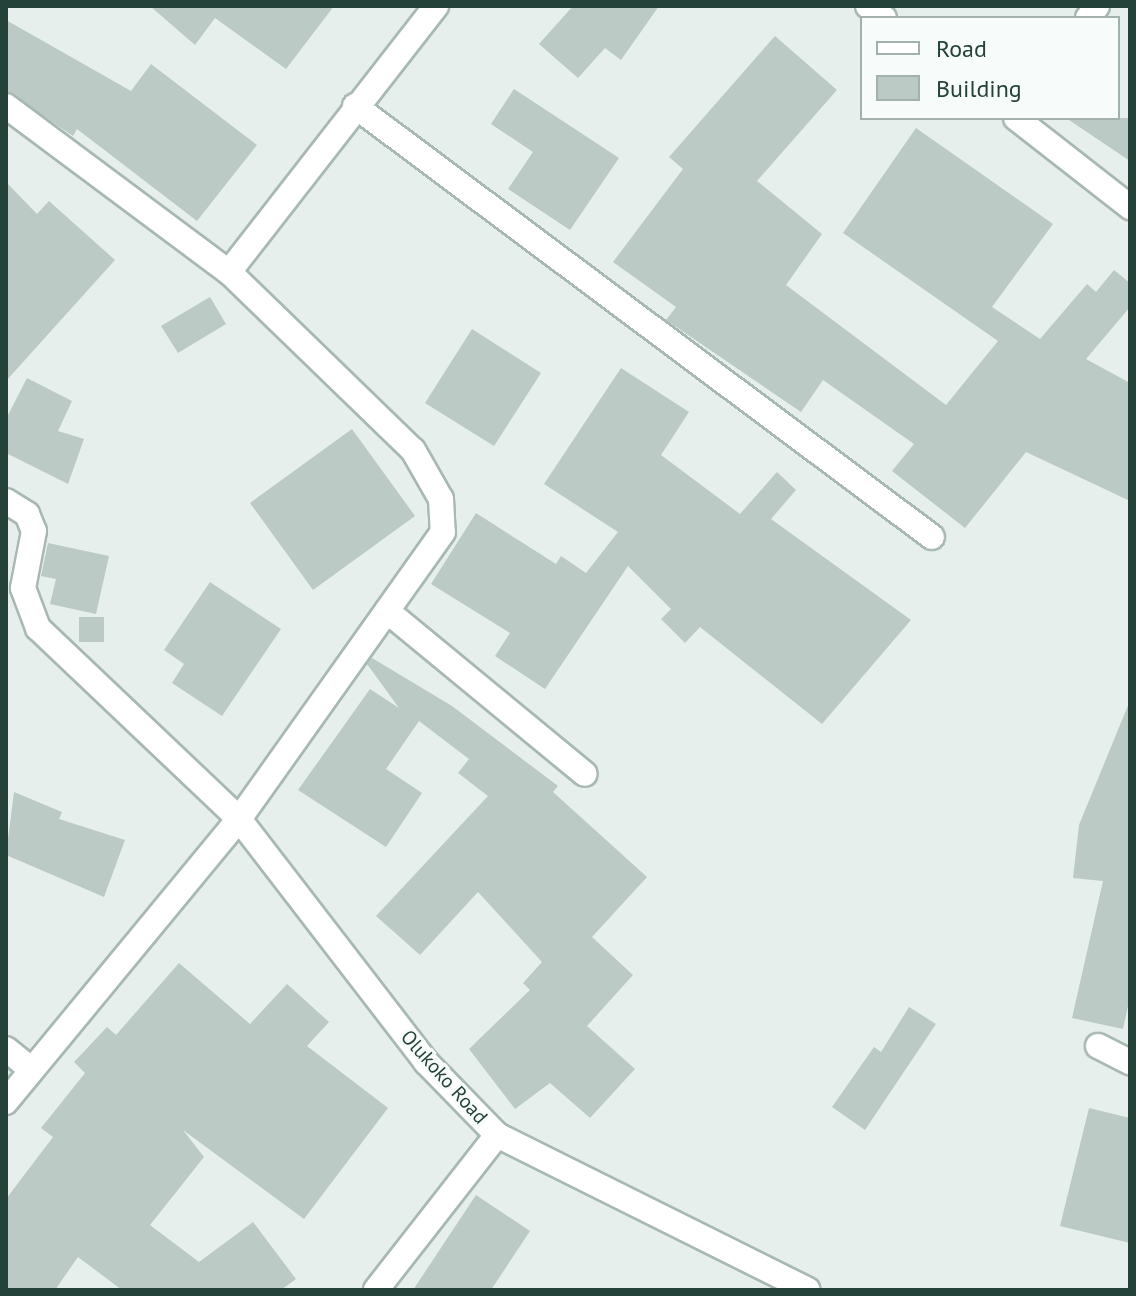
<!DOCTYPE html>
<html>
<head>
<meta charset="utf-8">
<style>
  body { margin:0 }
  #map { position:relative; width:1136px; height:1296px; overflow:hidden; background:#e6efeb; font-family:"PT Sans",sans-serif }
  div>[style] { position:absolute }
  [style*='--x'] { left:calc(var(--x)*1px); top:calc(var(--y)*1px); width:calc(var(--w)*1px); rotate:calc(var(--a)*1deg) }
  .building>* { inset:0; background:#bbcac4 }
  .roads { filter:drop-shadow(2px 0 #a8b8b2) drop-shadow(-2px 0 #a8b8b2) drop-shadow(0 2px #a8b8b2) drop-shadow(0 -2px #a8b8b2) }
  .minor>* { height:24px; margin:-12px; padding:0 12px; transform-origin:12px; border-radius:12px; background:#fff }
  span { translate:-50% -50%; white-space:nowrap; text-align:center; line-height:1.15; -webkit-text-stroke:6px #f7fbf9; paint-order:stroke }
  .street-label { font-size:20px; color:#24423a }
  .frame { position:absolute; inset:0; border:8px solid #24423a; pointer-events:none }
  .legend { position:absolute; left:860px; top:16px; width:260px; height:104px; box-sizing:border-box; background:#f7fbf9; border:2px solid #a3b1ad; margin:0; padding:10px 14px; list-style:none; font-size:24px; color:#24423a }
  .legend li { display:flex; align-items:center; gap:16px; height:40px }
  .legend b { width:40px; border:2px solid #a3b1ad }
</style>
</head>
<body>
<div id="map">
  <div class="building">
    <div style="clip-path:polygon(150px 6px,334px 6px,286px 69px,215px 18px,195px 45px)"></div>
    <div style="clip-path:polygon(573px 6px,659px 6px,621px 60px,605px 48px,578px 78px,539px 44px)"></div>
    <div style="clip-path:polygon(6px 20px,131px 91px,151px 64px,257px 145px,197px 221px,77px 129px,73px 136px,6px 91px)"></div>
    <div style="clip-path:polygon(775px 36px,837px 90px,757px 181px,822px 234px,786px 285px,946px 405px,998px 341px,843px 233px,916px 128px,1053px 224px,992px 307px,1040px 339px,1087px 284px,1096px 292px,1114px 270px,1130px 283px,1130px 307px,1086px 359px,1130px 383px,1130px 501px,1026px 452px,965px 528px,892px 471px,914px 444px,823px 380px,801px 412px,666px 320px,676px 307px,613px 262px,683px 169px,669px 157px)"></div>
    <div style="clip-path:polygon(514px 89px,619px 158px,570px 230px,508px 189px,533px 152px,491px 124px)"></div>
    <div style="clip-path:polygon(1066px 118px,1130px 118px,1130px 161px)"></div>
    <div style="clip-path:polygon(6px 182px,37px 214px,49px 201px,115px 260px,6px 381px)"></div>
    <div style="clip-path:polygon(210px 297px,226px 324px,178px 353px,161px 326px)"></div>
    <div style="clip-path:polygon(472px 329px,541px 373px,494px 446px,425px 403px)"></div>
    <div style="clip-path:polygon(621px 368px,689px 412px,661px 455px,740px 514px,777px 472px,796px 490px,771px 519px,911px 620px,822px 724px,700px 627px,685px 643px,661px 619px,671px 609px,628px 566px,545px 689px,495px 656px,510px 633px,431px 584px,476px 513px,556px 564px,561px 556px,586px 573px,618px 532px,544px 484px)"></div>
    <div style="clip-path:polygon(27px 378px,72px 401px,58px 431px,84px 439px,68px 484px,6px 453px,6px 419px)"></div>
    <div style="clip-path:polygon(352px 429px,415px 516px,313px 590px,250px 503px)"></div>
    <div style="clip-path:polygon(48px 543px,109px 556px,96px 614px,50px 604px,56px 579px,41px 576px)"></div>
    <div style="clip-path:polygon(210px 582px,281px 629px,222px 716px,172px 683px,184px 664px,164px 650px)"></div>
    <div style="clip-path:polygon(79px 617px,104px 617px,104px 642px,79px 642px)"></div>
    <div style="clip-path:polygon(372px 658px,452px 706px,558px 786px,553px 792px,647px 877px,592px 937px,633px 975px,587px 1026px,635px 1069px,590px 1118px,550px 1083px,515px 1109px,469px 1049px,530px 990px,523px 983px,542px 962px,478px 892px,420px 955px,376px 916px,488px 796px,458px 773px,469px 759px,419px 721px,386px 769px,422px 793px,386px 847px,298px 790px,370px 689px,399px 708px,367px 664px)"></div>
    <div style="clip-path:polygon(1129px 703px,1130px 997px,1123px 1029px,1072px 1018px,1103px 881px,1073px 878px,1079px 825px)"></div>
    <div style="clip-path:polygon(14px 792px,62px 812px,59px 819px,125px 840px,104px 897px,6px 855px)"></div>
    <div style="clip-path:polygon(179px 963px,250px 1024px,287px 984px,329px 1022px,307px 1046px,388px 1108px,304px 1219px,183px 1130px,204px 1157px,150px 1225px,199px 1262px,253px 1222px,296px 1279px,281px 1290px,122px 1290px,78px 1257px,55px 1290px,6px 1290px,6px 1199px,53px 1137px,41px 1128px,85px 1073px,74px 1062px,107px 1027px,116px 1035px)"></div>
    <div style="clip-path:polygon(909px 1007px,936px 1024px,865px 1130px,832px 1107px,874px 1047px,881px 1052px)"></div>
    <div style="clip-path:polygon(1089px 1108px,1130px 1118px,1130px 1243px,1060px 1226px)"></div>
    <div style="clip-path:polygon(476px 1195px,530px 1231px,491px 1290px,413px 1290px)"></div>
  </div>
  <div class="roads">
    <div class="minor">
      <div style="--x:868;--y:6;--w:20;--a:37"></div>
      <div style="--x:1088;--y:18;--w:15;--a:-53"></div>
      <div style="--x:6;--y:106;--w:278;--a:36.7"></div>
      <div style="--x:229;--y:272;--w:256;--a:44.1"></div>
      <div style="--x:413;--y:450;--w:56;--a:60.3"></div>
      <div style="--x:441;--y:499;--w:33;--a:87"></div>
      <div style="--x:443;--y:532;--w:352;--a:125.4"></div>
      <div style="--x:239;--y:819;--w:367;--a:129.5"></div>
      <div style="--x:355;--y:106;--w:720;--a:36.76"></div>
      <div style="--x:1016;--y:118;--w:145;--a:38"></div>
      <div style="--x:229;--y:272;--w:337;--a:-52.1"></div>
      <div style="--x:6;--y:501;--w:25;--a:32"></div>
      <div style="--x:27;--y:514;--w:18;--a:68"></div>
      <div style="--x:34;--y:531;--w:58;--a:100.9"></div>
      <div style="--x:23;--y:588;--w:43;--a:69.4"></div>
      <div style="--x:38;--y:628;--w:277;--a:43.5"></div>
      <div style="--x:239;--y:819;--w:307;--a:52.4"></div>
      <div style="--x:426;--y:1062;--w:102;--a:45.8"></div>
      <div style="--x:497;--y:1135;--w:347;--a:26.5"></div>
      <div style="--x:387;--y:611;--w:256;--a:39.5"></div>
      <div style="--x:1098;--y:1046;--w:36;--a:27"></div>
      <div style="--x:6;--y:1049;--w:32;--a:39"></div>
      <div style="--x:376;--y:1290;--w:197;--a:-52"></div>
    </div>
  </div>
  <div class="street-label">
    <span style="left:444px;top:1077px;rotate:48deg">Olukoko Road</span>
  </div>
  <div class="frame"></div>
  <ul class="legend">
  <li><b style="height:10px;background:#fff"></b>Road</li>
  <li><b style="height:22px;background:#bbcac4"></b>Building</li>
  </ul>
</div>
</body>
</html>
